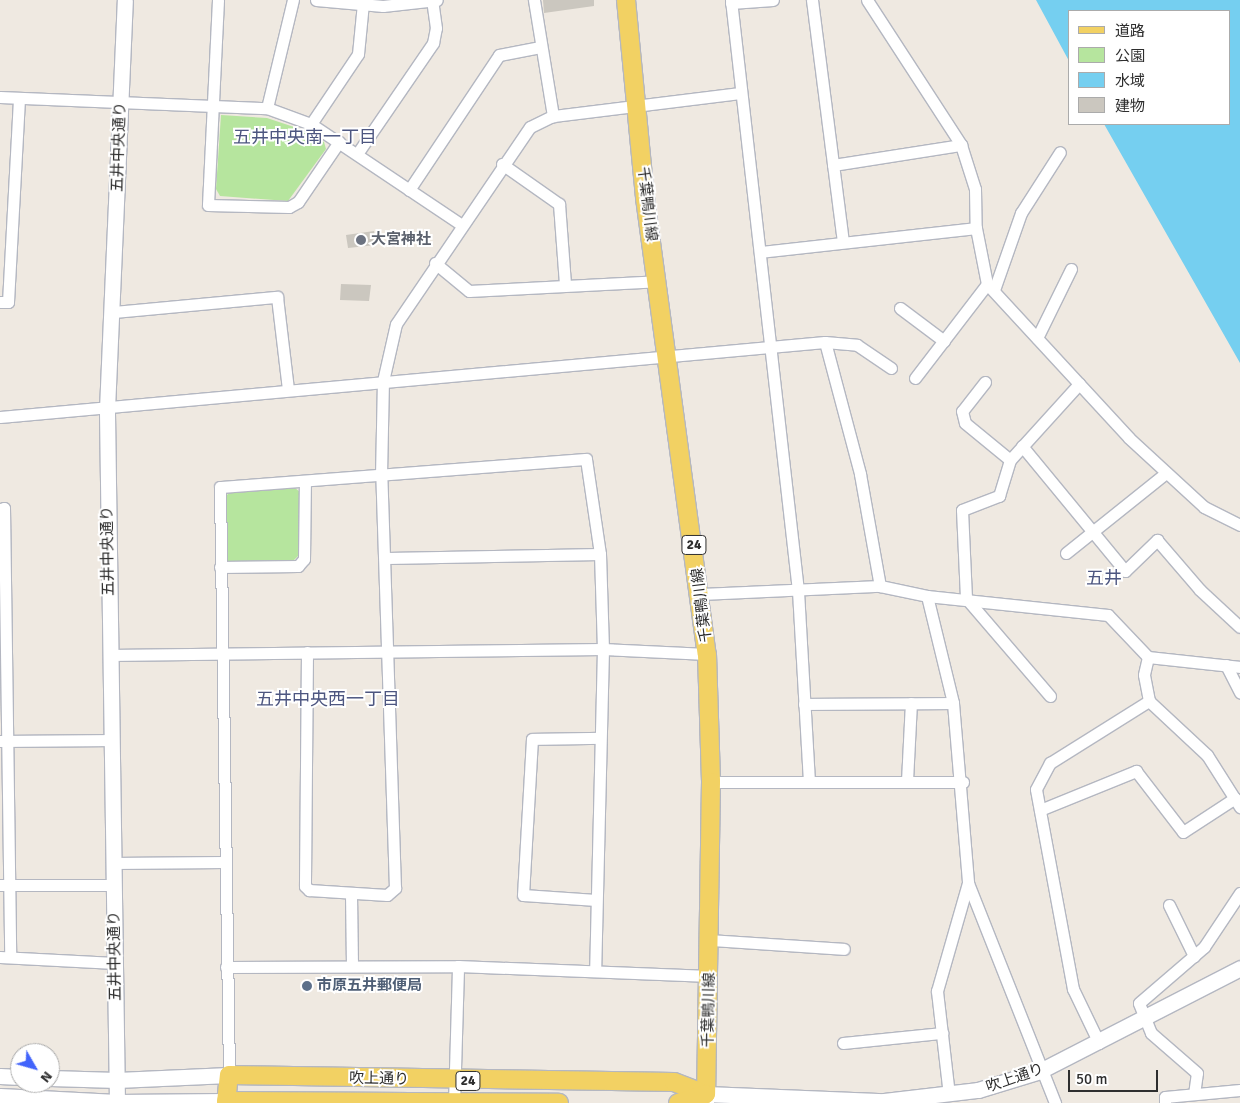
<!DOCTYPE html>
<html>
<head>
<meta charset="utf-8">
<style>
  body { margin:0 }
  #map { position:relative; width:1240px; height:1103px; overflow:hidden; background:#efe9e1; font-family:Signika,"Noto Sans JP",sans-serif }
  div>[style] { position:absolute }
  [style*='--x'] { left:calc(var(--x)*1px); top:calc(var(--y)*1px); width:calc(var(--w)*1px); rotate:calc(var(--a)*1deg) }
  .green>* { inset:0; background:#b6e59e }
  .water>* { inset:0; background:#75cff0 }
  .building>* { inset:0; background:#cbc7bf }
  .roads { filter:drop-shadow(1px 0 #b4b7c1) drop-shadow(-1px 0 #b4b7c1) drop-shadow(0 1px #b4b7c1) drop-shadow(0 -1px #b4b7c1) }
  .street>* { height:11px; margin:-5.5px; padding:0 5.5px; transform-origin:5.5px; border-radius:5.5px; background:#fff }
  .secondary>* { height:15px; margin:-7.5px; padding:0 7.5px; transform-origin:7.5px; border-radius:7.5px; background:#fff }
  .primary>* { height:18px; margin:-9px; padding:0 9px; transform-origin:9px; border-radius:9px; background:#f2d163 }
  .dots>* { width:14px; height:14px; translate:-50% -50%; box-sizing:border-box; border:2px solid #fff; border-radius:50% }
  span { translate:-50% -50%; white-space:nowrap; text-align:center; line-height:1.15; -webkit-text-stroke:4px #fff; paint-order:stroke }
  .shield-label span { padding:1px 4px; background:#fff; border:1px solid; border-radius:4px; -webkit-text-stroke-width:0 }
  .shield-label { font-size:14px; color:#2e2e2e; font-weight:700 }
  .street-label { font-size:15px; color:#2e2e2e }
  .worship-label { font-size:15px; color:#5b616d; font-weight:700 }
  .left { translate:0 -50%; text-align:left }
  .service-label { font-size:15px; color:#4e5e75; font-weight:700 }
  .quarter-label { font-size:18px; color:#4d5680 }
  .legend { position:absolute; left:1068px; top:10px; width:162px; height:115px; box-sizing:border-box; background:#fff; border:1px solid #ababab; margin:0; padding:6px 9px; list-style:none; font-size:15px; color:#2e2e2e }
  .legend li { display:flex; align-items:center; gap:10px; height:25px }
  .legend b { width:25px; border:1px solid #ababab }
  .north { position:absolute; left:10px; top:1043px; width:50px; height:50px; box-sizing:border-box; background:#fff; border:1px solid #ababab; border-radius:50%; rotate:128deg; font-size:14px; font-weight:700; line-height:20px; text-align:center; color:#2e2e2e }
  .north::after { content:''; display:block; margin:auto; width:18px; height:22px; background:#4264fb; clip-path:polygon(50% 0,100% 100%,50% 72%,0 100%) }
  .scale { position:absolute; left:1068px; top:1070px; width:90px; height:22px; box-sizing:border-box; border:2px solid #2e2e2e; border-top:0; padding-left:6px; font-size:15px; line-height:18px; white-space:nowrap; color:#2e2e2e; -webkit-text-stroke:4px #fff; paint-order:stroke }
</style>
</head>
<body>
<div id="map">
  <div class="green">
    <div style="clip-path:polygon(221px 115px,267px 118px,306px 131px,324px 142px,326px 149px,288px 201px,220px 196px,216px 189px)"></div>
    <div style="clip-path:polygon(294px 487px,301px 493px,300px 554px,293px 561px,228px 561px,225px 497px,230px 492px)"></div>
  </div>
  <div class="water">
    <div style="clip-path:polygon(1036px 0,1240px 0,1240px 363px,1104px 124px,1229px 124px,1229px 11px,1069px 11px,1069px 61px)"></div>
  </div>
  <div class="building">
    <div style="clip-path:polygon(543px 0,594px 0,594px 6px,544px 13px)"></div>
    <div style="clip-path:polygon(374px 231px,376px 245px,348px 248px,346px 235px)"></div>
    <div style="clip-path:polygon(341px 284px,371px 285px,369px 301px,340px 300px)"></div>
  </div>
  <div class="roads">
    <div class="street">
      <div style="--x:218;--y:0;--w:205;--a:92.8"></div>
      <div style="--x:208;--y:205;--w:81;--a:1.4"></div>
      <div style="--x:289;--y:207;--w:10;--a:-29"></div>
      <div style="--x:298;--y:202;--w:73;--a:-55.7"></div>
      <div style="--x:316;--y:0;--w:67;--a:5.1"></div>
      <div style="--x:383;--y:6;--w:54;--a:-6.3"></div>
      <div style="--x:534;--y:0;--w:118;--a:80.7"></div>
      <div style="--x:731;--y:0;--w:595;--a:83.53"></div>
      <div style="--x:798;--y:591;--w:189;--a:86.7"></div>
      <div style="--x:812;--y:0;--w:243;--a:82.7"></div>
      <div style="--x:867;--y:0;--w:173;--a:57"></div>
      <div style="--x:961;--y:145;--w:46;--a:72.3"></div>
      <div style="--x:975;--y:189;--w:39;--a:89"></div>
      <div style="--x:976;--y:228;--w:57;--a:78.9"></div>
      <div style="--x:987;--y:284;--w:209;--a:47.3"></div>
      <div style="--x:1129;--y:438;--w:102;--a:42.6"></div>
      <div style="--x:1204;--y:507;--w:40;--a:26.6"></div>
      <div style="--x:731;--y:3;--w:42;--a:-4.1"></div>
      <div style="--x:0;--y:97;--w:267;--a:2.4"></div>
      <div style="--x:267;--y:108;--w:47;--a:20"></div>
      <div style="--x:311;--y:124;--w:182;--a:33.8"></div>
      <div style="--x:267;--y:108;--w:111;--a:-76.5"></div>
      <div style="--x:311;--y:124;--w:84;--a:-56.1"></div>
      <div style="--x:358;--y:54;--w:51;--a:-84.4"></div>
      <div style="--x:357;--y:154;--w:135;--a:-55.6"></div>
      <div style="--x:433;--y:43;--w:15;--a:-79"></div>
      <div style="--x:436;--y:28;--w:27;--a:-98"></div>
      <div style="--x:502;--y:164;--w:70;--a:35.1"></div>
      <div style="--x:559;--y:204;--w:79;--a:85.7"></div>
      <div style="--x:833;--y:165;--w:130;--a:-8.9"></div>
      <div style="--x:409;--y:190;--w:162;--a:-56.3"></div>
      <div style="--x:499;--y:55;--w:42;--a:-11"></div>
      <div style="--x:760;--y:252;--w:217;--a:-6.3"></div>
      <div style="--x:435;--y:263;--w:44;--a:39.5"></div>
      <div style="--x:469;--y:291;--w:188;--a:-3"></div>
      <div style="--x:994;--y:290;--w:82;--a:-70.7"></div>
      <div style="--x:1021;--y:213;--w:72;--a:-57.4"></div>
      <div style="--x:0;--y:302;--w:8;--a:0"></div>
      <div style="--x:8;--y:302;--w:204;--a:-86.9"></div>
      <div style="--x:900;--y:308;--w:55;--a:36.9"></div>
      <div style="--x:114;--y:312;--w:164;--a:-5.3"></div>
      <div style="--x:277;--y:297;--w:93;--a:83.2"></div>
      <div style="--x:1037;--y:338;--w:77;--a:-63.8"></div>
      <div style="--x:825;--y:342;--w:137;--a:75.1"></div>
      <div style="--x:860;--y:474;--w:114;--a:79.9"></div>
      <div style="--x:915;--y:378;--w:118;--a:-52.5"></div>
      <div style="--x:985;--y:382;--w:37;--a:128"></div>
      <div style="--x:962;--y:411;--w:12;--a:76"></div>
      <div style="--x:965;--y:423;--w:58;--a:39.4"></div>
      <div style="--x:0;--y:417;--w:828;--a:-5.19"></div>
      <div style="--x:825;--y:342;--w:32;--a:5"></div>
      <div style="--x:857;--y:345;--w:41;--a:34.1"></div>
      <div style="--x:1022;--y:446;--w:162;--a:50.5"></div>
      <div style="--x:1125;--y:571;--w:45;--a:-44.1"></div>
      <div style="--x:1157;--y:540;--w:66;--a:49.3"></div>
      <div style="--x:1200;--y:590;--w:54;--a:42.8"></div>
      <div style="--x:0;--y:509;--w:4;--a:-14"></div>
      <div style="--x:4;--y:508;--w:449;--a:89.2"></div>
      <div style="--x:1066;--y:553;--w:128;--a:-38.7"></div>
      <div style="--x:387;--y:558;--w:213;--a:-1.1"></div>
      <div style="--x:220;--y:567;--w:78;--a:-0.7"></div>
      <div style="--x:298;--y:566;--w:9;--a:-49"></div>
      <div style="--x:304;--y:559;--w:78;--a:-89.3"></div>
      <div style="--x:701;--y:594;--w:179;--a:-2.6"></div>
      <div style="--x:880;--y:586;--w:48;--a:12"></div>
      <div style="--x:927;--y:596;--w:182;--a:6"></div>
      <div style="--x:1108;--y:615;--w:58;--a:46.4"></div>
      <div style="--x:1148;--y:657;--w:93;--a:6.2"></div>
      <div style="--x:927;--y:596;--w:110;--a:76.3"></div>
      <div style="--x:953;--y:703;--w:181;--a:85.2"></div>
      <div style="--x:968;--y:883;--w:237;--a:68.4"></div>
      <div style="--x:307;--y:652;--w:234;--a:90.5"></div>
      <div style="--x:305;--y:886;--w:6;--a:45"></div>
      <div style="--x:309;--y:890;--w:78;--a:3.7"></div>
      <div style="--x:387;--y:895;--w:11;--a:-41"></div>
      <div style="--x:395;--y:888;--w:413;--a:-91.9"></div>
      <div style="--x:381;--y:475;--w:94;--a:-88.8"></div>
      <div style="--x:383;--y:381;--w:58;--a:-77.2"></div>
      <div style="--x:396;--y:324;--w:238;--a:-55.8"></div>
      <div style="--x:530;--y:127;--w:25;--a:-26"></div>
      <div style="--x:553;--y:116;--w:187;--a:-7"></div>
      <div style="--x:109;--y:655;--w:494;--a:-0.7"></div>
      <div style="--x:603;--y:649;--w:104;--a:2.8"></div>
      <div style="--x:1148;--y:657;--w:18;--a:103"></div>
      <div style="--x:1144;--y:675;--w:26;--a:79"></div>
      <div style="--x:1149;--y:701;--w:79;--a:43"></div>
      <div style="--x:1207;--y:755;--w:62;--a:57.6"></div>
      <div style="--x:1226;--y:665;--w:31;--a:63"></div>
      <div style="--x:1050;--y:696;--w:129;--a:-130.6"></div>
      <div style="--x:966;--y:598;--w:88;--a:-92.6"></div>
      <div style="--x:962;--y:510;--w:40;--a:-21"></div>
      <div style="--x:999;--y:496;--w:38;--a:-73"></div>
      <div style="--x:1010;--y:460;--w:103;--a:-47.8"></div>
      <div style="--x:804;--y:704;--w:149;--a:-0.4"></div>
      <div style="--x:0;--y:741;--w:111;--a:-0.5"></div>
      <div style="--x:907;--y:781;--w:78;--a:-87.1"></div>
      <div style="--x:711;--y:782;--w:252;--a:0"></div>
      <div style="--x:1040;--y:810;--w:104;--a:-22.1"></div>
      <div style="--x:1136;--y:771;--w:77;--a:52.4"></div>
      <div style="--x:1183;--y:832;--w:62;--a:-33.2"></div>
      <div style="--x:112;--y:863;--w:112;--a:-0.5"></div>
      <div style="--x:0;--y:885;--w:113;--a:0"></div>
      <div style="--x:351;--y:894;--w:72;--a:89.2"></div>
      <div style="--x:596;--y:900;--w:73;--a:-176.1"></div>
      <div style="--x:523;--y:895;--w:156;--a:-86.7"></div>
      <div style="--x:532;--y:739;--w:67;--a:-0.9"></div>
      <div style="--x:1169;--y:905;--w:57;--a:63.9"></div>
      <div style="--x:710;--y:940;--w:134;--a:3.8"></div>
      <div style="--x:0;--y:957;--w:115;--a:3"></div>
      <div style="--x:226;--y:967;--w:232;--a:-0.2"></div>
      <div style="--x:458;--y:966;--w:252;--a:2.3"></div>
      <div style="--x:843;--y:1043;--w:100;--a:-5.8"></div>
      <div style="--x:1099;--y:1043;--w:60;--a:-115.7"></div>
      <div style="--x:1073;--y:989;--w:203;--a:-100.5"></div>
      <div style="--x:1036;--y:789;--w:30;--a:-62"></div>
      <div style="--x:1050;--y:763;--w:117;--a:-32.1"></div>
      <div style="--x:229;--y:1075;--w:588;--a:-90.88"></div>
      <div style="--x:220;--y:487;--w:367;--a:-4.4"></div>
      <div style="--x:586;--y:459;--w:96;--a:81.6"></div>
      <div style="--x:600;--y:554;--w:95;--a:88.2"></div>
      <div style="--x:603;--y:649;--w:321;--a:91.4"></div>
      <div style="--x:1194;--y:1094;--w:21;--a:-82"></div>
      <div style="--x:1197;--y:1073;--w:61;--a:-139"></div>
      <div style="--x:1151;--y:1033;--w:32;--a:-112"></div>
      <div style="--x:1139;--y:1003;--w:86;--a:-40.7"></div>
      <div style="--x:1204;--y:947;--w:65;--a:-56.3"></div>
      <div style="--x:949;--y:1095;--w:105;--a:-96.6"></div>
      <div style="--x:937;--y:991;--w:112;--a:-74"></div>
      <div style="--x:454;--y:1103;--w:137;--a:-88.3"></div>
      <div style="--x:1165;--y:1103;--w:6;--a:-90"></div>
      <div style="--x:1165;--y:1097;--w:75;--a:-5.3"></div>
    </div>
    <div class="secondary">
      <div style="--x:0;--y:1076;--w:20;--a:3"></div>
      <div style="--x:50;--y:1078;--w:67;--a:1.7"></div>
      <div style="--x:117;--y:1080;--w:112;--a:-2.6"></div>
      <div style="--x:0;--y:1096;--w:117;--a:2.9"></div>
      <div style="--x:117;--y:1102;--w:109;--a:-0.5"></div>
      <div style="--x:117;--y:1103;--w:694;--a:-90.83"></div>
      <div style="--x:107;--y:409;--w:409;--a:-87.5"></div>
      <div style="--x:706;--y:1103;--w:9;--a:-90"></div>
      <div style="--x:706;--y:1094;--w:178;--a:2.3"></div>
      <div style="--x:884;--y:1101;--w:95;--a:-6.7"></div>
      <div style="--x:978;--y:1090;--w:65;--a:-17"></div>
      <div style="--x:1040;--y:1071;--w:225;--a:-27.2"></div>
    </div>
    <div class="primary">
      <div style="--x:626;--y:0;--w:199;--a:84.5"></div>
      <div style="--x:645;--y:198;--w:460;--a:82.3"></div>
      <div style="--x:707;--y:654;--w:128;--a:88.2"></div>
      <div style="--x:711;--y:782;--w:312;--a:90.9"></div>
      <div style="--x:226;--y:1101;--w:333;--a:0.3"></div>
      <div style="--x:226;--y:1103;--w:28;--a:-84"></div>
      <div style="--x:229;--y:1075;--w:445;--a:0.9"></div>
      <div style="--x:674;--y:1082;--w:34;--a:21"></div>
      <div style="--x:678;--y:1103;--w:29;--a:-18"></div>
    </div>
  </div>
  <div class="dots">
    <div style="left:361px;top:240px;background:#6b7280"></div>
    <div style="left:307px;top:986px;background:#5c6f8a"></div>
  </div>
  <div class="shield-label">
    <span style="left:694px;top:545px">24</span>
    <span style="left:468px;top:1081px">24</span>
  </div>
  <div class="street-label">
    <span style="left:119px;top:147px;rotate:-88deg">五井中央通り</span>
    <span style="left:647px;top:204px;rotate:83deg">千葉鴨川線</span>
    <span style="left:108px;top:551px;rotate:-91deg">五井中央通り</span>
    <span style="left:702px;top:605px;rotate:-97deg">千葉鴨川線</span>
    <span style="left:115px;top:956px;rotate:-91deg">五井中央通り</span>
    <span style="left:709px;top:1010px;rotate:-89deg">千葉鴨川線</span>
    <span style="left:1015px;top:1078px;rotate:-19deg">吹上通り</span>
    <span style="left:379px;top:1079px;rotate:1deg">吹上通り</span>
  </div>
  <div class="worship-label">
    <span class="left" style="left:371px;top:240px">大宮神社</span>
  </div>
  <div class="service-label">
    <span class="left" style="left:317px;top:986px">市原五井郵便局</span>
  </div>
  <div class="quarter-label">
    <span style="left:305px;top:137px">五井中央南一丁目</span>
    <span style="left:1104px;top:578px">五井</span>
    <span style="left:328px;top:699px">五井中央西一丁目</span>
  </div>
  <ul class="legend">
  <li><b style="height:6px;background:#f2d163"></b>道路</li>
  <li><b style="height:14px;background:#b6e59e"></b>公園</li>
  <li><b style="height:14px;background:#75cff0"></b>水域</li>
  <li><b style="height:14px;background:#cbc7bf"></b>建物</li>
  </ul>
  <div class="north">N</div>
  <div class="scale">50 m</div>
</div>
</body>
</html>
